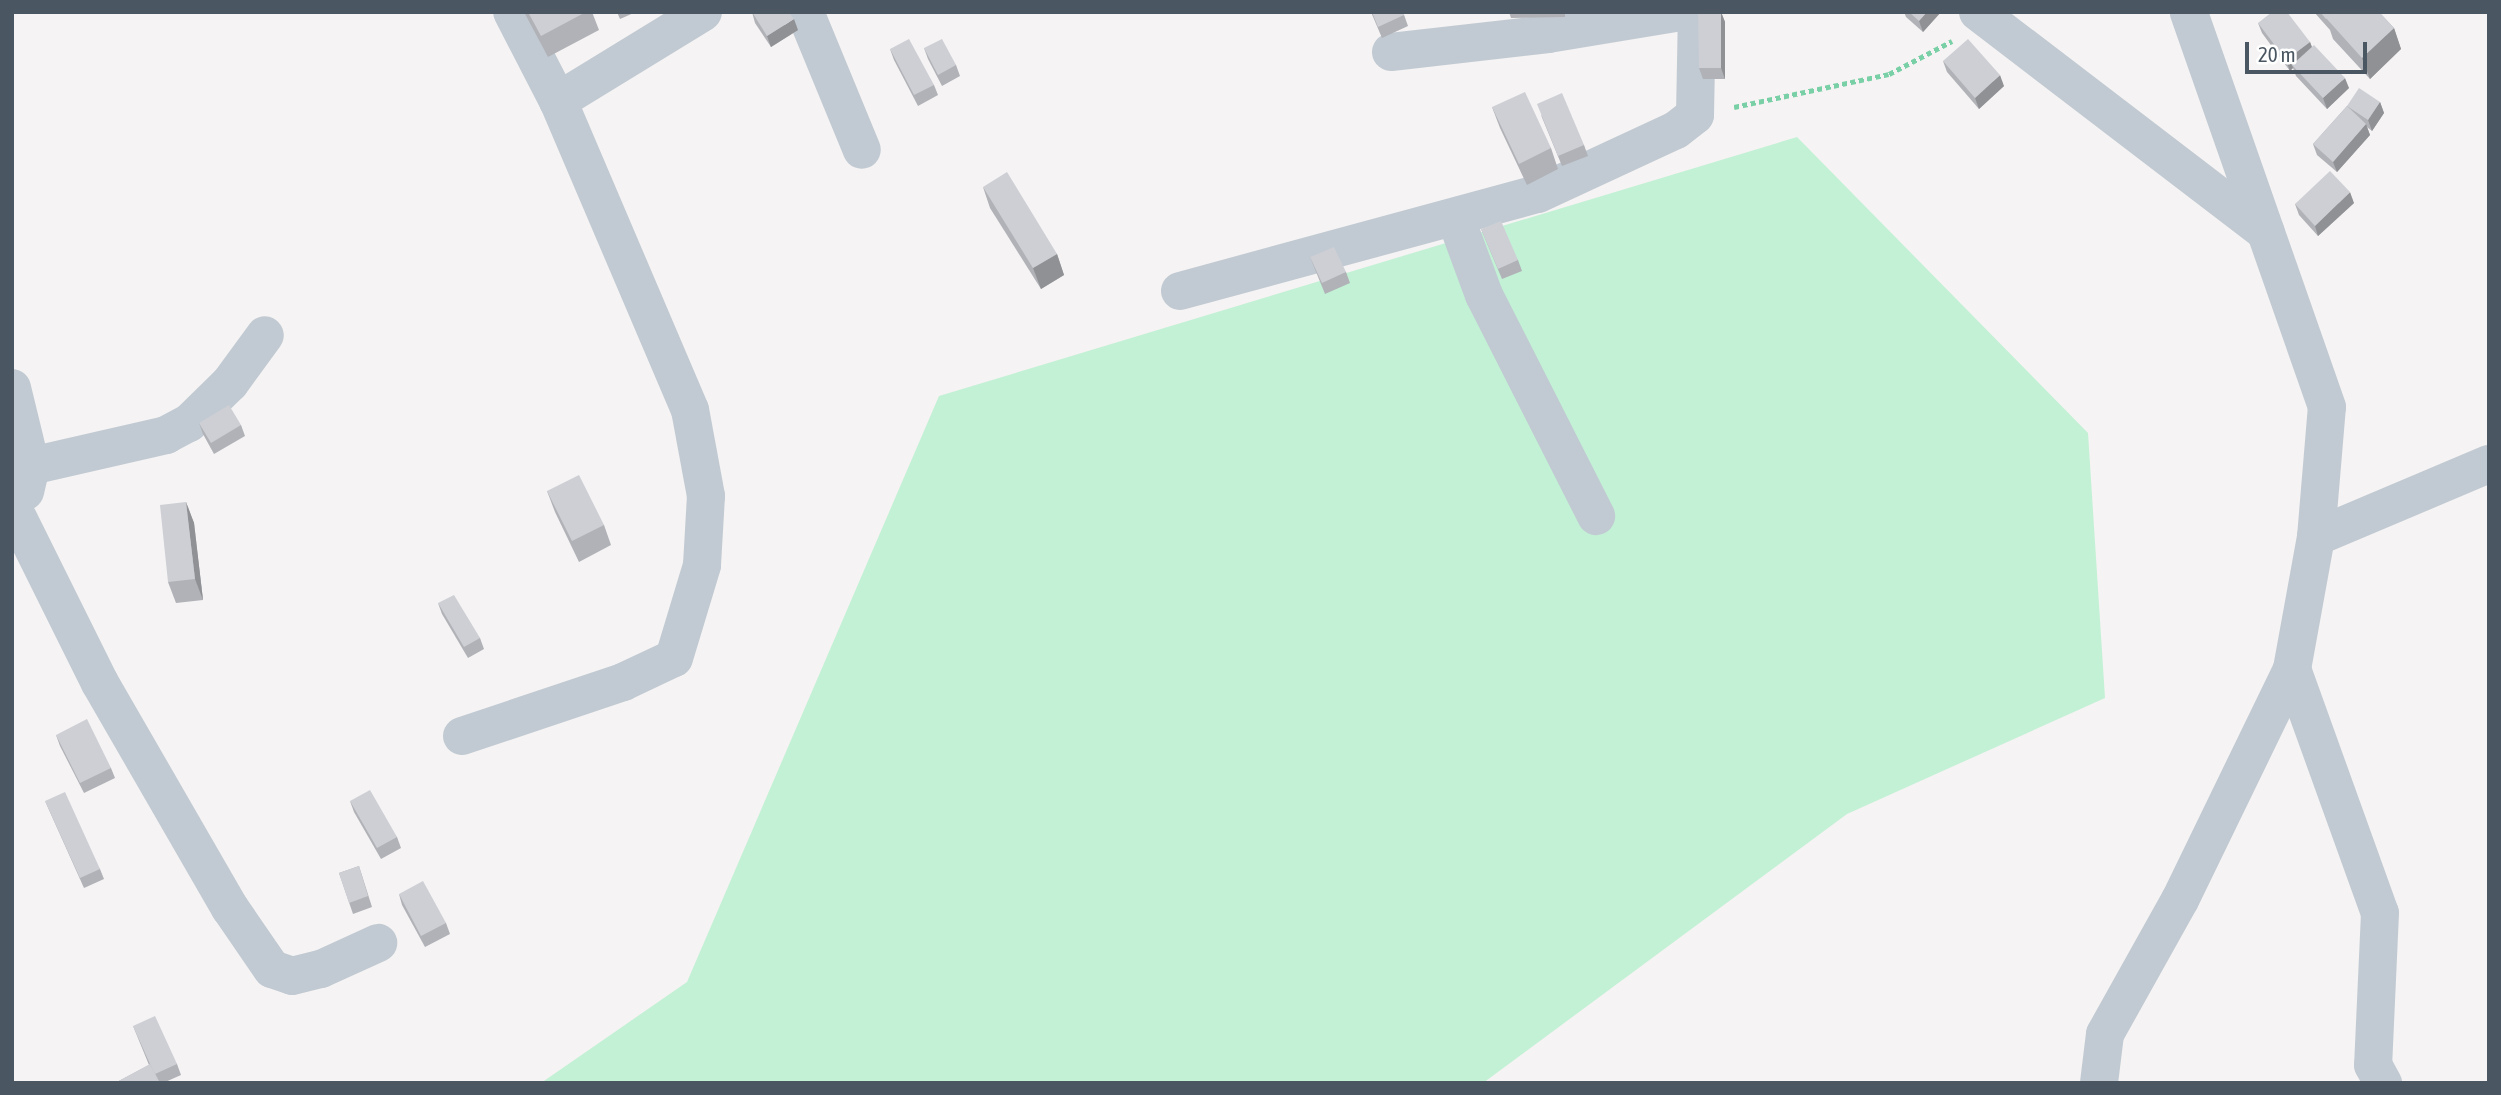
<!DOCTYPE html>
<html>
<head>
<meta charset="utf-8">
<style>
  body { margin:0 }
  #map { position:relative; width:2501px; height:1095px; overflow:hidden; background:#f5f3f3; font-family:"Asap Condensed",sans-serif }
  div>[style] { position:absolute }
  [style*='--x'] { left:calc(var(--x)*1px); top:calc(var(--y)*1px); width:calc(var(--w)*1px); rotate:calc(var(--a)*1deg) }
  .green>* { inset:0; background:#c3f1d5 }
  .path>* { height:4.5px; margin-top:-2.25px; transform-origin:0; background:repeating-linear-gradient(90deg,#7ad0a6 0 5px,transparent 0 8.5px) }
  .minor>* { height:38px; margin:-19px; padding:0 19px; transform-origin:19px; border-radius:19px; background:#c1cad2 }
  .wall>* { inset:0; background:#b0b2b7 }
  .shaded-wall>* { inset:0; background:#909195 }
  .building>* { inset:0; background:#cdcfd5 }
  span { translate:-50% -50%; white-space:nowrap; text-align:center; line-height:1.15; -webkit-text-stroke:5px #fff; paint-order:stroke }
  .frame { position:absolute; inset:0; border:14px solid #4a5661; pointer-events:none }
  .scale { position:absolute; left:2245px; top:42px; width:122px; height:32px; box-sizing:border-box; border:4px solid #4a5661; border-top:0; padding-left:9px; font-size:21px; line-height:24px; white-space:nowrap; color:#4a5661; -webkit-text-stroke:5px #fff; paint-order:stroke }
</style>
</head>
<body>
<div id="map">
  <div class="green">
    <div style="clip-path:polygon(1797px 137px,2088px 433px,2105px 698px,1847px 814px,1483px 1083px,541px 1083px,687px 982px,939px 396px)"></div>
  </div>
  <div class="path">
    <div style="--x:1734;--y:107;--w:158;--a:-12"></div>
    <div style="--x:1889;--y:74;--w:71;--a:-27.6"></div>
  </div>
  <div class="minor">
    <div style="--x:805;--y:12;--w:149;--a:67.6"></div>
    <div style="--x:1978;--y:12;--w:362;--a:37.4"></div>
    <div style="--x:1391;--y:52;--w:158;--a:-6.5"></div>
    <div style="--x:1548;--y:34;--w:135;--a:-9.4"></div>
    <div style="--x:558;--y:101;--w:170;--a:-31.5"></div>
    <div style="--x:1456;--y:219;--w:81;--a:69.8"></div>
    <div style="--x:1484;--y:295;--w:248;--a:63.1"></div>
    <div style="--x:1180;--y:291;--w:371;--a:-15.2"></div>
    <div style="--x:1538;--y:194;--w:152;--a:-24.9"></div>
    <div style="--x:1676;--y:130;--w:24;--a:-38"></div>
    <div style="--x:1695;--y:115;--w:103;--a:-88.9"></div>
    <div style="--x:12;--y:388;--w:80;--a:76.3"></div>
    <div style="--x:31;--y:466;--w:26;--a:103"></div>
    <div style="--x:31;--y:466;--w:139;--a:-12.9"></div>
    <div style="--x:166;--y:435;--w:26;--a:-28"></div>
    <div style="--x:189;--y:423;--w:57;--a:-44.3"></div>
    <div style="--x:230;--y:383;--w:59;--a:-53.9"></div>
    <div style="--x:18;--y:518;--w:184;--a:63.6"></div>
    <div style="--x:100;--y:683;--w:260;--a:60"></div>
    <div style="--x:230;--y:908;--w:74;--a:55.5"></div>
    <div style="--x:272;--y:969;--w:21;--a:19"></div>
    <div style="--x:292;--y:976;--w:30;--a:-14"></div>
    <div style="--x:321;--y:969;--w:63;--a:-24.5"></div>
    <div style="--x:2316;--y:537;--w:188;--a:-22.9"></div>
    <div style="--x:2292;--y:669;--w:259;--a:70.2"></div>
    <div style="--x:2380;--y:913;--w:152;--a:92.6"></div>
    <div style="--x:2373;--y:1065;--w:21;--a:61"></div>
    <div style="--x:462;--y:736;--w:170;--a:-18.5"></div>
    <div style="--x:623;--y:682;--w:56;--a:-25.2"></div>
    <div style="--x:674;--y:658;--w:97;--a:-73.2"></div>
    <div style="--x:702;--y:565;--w:69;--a:-86.7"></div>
    <div style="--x:706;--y:496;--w:87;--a:-100.5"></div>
    <div style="--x:690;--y:410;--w:336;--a:-113.1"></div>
    <div style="--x:558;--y:101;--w:100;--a:-117.3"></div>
    <div style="--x:2099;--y:1083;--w:49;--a:-83"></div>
    <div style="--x:2105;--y:1034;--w:154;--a:-60.8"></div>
    <div style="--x:2180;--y:900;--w:257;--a:-64.1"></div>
    <div style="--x:2292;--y:669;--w:134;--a:-79.7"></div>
    <div style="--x:2316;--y:537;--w:130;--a:-85.2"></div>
    <div style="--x:2327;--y:407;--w:418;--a:-109.3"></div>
  </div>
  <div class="wall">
    <div style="clip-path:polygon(524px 12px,592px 12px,599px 30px,548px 57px)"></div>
    <div style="clip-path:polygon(617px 12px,636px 12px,620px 19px)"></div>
    <div style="clip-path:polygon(752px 12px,798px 30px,771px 47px,755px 23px)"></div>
    <div style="clip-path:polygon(1371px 12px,1403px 12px,1408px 26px,1382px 38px)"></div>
    <div style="clip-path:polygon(1509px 12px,1565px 12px,1565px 17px,1511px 18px)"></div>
    <div style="clip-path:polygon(1721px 12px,1725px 22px,1725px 79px,1703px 79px,1699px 68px)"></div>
    <div style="clip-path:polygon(1904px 12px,1941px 12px,1923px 32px,1906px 17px)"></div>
    <div style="clip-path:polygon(2314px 12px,2379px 12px,2394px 28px,2401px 49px,2370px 79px,2333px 39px,2330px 30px)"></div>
    <div style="clip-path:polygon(2258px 23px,2310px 42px,2312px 47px,2349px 88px,2327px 109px,2296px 76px,2293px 68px,2290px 71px,2262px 33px)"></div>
    <div style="clip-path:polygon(924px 48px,956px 65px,960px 76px,942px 86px,928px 59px)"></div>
    <div style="clip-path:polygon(890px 49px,934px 85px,938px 95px,918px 106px,894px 60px)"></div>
    <div style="clip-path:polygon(1943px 61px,2004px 86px,1979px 109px,1947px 72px)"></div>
    <div style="clip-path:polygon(2380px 102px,2384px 113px,2372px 131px,2367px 127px,2370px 135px,2337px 172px,2317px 155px,2313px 144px,2347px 106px)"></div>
    <div style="clip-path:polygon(1492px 107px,1551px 148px,1558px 169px,1527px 185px,1500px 128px)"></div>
    <div style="clip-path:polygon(1541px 115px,1584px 145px,1588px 156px,1562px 166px)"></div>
    <div style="clip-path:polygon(983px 187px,1057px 254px,1064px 275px,1041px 289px,990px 208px)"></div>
    <div style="clip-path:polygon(2354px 203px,2318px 236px,2299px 215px,2295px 204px)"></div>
    <div style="clip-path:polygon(1481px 229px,1518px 260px,1522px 271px,1502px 279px)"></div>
    <div style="clip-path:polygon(1310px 257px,1346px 272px,1350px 283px,1325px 294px)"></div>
    <div style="clip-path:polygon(199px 423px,241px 425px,245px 436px,214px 454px,203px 434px)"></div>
    <div style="clip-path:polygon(547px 491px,604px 525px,611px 545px,579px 562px,555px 512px)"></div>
    <div style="clip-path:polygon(186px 502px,194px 523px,203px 600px,176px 603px,168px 582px)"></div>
    <div style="clip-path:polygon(438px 603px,480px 638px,484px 649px,468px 658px,442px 614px)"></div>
    <div style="clip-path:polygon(56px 735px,111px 768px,115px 778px,84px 793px,60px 746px)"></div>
    <div style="clip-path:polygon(45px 801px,100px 869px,104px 879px,84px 888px)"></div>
    <div style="clip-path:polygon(350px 801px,397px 837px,401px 848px,381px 859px,354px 812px)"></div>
    <div style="clip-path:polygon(359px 866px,372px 907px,353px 914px,339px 873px)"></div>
    <div style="clip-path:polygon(399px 894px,446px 923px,450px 934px,425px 947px,402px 905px)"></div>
    <div style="clip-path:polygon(133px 1026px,177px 1064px,181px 1075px,163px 1083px,115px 1083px,149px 1065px)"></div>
  </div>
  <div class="shaded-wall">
    <div style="clip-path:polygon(1721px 12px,1725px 22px,1725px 79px,1721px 68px)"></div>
    <div style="clip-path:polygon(1927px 12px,1941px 12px,1923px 32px,1919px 21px)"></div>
    <div style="clip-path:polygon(794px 19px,798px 30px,771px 47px,767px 36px)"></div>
    <div style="clip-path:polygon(2394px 28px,2401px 49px,2370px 79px,2362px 58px)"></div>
    <div style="clip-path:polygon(2310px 42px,2314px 53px,2292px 65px,2293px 68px,2290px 71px,2286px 60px)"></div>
    <div style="clip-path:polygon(2000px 75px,2004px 86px,1979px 109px,1975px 98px)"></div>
    <div style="clip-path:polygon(2345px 78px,2349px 88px,2327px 109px,2323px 98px)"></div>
    <div style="clip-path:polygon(2380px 102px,2384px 113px,2372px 131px,2368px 120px)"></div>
    <div style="clip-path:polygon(2366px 124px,2370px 135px,2337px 172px,2333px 162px)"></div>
    <div style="clip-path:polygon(2350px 192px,2354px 203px,2318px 236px,2315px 226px)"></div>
    <div style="clip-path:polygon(1057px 254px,1064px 275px,1041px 289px,1033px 268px)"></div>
    <div style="clip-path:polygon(186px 502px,194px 523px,203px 600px,195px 579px)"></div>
  </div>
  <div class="building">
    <div style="clip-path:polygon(528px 12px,586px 12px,541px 36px)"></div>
    <div style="clip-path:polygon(752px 12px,789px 12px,794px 19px,767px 36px)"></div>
    <div style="clip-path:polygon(1372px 12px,1403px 12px,1404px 15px,1378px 27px)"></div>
    <div style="clip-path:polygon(1698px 12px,1721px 12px,1721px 68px,1699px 68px)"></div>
    <div style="clip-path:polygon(1909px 12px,1927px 12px,1919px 21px)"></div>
    <div style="clip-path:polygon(2272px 12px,2287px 12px,2310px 42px,2286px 60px,2258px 23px)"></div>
    <div style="clip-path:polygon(2320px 12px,2332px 12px,2326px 19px)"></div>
    <div style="clip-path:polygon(2332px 12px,2379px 12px,2394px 28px,2362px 58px,2326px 18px)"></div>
    <div style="clip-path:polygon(909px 39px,934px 85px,914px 95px,890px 49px)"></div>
    <div style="clip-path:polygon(942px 39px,956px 65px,938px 75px,924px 48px)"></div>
    <div style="clip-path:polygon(1968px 39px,2000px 75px,1975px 98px,1943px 61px)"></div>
    <div style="clip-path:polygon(2314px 45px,2345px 78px,2323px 98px,2292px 65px)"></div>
    <div style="clip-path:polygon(2359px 88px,2380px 102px,2368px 120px,2347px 106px)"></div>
    <div style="clip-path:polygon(1525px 92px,1551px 148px,1519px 164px,1492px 107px)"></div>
    <div style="clip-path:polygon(1562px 93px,1584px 145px,1558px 156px,1537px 104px)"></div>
    <div style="clip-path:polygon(2347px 106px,2366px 124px,2333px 162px,2313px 144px)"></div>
    <div style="clip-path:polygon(2330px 171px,2350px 192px,2315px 226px,2295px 204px)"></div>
    <div style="clip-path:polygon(1007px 172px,1057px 254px,1033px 268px,983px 187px)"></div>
    <div style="clip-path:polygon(1501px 221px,1518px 260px,1498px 269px,1481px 229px)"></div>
    <div style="clip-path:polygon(1334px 247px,1346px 272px,1322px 283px,1310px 257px)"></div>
    <div style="clip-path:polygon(229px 405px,241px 425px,211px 443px,199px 423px)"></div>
    <div style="clip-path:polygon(579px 475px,604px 525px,572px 541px,547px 491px)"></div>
    <div style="clip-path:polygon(186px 502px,195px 579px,168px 582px,160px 505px)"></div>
    <div style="clip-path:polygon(454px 595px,480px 638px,464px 647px,438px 603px)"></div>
    <div style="clip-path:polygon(87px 719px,111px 768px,80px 783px,56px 735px)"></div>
    <div style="clip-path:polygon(370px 790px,397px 837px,377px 848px,350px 801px)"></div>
    <div style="clip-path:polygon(65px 792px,100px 869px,80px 878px,45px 801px)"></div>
    <div style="clip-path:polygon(359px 866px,368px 896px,349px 903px,339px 873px)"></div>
    <div style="clip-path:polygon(423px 881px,446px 923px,421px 936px,399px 894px)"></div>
    <div style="clip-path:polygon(155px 1016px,177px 1064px,155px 1074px,150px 1064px,133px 1026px)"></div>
    <div style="clip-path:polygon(150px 1064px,160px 1083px,115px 1083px)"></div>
  </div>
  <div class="frame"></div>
  <div class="scale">20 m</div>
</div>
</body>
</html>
